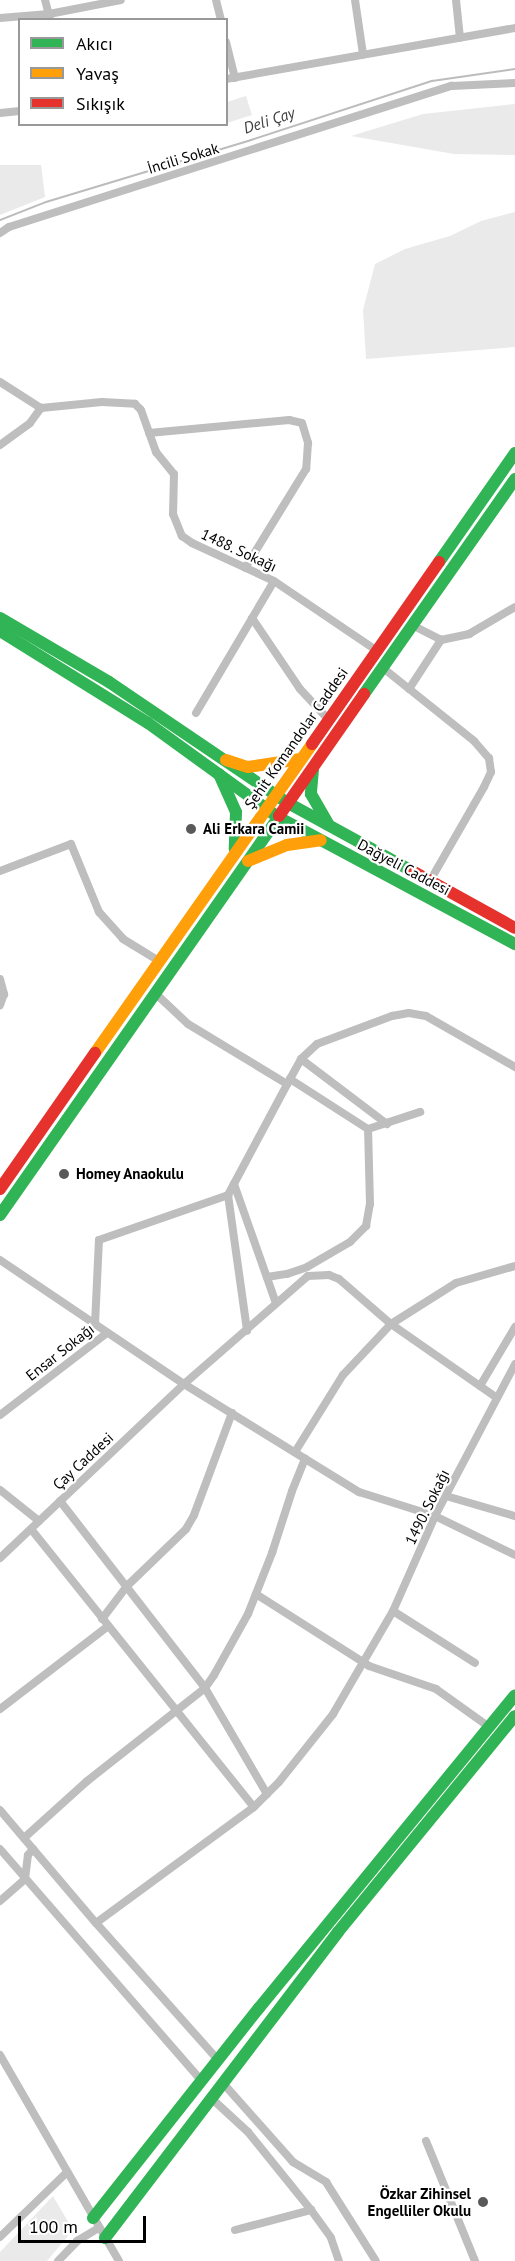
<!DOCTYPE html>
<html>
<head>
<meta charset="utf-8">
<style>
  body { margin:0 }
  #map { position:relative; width:515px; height:2261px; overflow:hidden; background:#fff; font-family:"PT Sans",sans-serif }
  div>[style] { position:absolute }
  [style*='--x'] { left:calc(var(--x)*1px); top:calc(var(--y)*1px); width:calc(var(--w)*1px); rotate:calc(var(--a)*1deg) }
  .green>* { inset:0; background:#eaeaea }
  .stream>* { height:2px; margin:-1px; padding:0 1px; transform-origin:1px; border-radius:1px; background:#bcbcbc }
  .street>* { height:8px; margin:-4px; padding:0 4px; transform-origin:4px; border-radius:4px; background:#bebebe }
  .fast>* { height:12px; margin:-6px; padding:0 6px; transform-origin:6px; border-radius:6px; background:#30b455 }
  .slow>* { height:12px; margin:-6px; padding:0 6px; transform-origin:6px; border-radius:6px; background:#ff9f0a }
  .jam>* { height:12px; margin:-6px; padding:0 6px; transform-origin:6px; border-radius:6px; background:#e5322d }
  .dots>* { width:16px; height:16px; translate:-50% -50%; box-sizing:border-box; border:3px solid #fff; border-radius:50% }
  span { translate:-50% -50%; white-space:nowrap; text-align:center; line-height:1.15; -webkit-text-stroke:4.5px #fff; paint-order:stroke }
  .street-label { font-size:15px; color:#000 }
  .poi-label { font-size:15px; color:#000; font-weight:700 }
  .left { translate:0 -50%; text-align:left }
  .right { translate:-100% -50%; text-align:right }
  .water-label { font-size:16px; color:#404040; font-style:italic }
  .legend { position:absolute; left:18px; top:18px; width:210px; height:108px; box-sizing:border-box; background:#fff; border:2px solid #999; margin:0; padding:8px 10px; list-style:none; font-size:18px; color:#000 }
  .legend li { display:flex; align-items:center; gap:12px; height:30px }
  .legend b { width:30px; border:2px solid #999 }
  .scale { position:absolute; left:18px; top:2216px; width:128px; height:27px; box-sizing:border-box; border:3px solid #000; border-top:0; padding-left:8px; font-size:18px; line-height:21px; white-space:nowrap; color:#000; -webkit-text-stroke:4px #fff; paint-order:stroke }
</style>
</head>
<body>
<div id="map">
  <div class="green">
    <div style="clip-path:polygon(246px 96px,252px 115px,227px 123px,227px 102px)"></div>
    <div style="clip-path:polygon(515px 104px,515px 155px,454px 154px,351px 136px,423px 114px)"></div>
    <div style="clip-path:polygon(0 165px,41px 165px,45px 197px,0 215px)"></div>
    <div style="clip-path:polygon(515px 212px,515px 347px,366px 359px,363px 310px,375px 264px,405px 249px,450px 236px,481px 221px)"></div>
    <div style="clip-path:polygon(53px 2196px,73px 2230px,47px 2261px,0 2261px,0 2252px)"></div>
  </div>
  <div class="stream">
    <div style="--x:0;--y:220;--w:49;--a:-21.4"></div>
    <div style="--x:46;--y:202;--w:211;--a:-16.8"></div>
    <div style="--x:248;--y:141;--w:194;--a:-18.1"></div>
    <div style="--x:432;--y:81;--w:84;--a:-8.2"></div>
  </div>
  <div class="street">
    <div style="--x:45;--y:0;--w:20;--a:75"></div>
    <div style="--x:216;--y:0;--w:21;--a:76"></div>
    <div style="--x:355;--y:0;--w:55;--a:81.6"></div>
    <div style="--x:456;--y:0;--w:38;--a:84"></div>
    <div style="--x:0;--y:18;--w:49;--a:-4.7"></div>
    <div style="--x:49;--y:14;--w:73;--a:-11"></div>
    <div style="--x:226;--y:42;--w:37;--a:76"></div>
    <div style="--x:226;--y:79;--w:293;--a:-10"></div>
    <div style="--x:0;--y:113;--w:20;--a:-6"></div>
    <div style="--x:0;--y:233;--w:11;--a:-34"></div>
    <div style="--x:9;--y:227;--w:465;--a:-17.7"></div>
    <div style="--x:452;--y:86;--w:63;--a:-2.7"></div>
    <div style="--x:0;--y:382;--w:49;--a:32.4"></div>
    <div style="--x:41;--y:408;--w:61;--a:-5.6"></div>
    <div style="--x:102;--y:402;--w:33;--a:3"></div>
    <div style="--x:135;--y:404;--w:8;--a:45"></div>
    <div style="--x:141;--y:410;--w:45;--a:70.3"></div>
    <div style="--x:156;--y:452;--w:28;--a:51"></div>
    <div style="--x:174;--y:474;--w:40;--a:91.4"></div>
    <div style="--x:173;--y:514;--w:24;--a:68"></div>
    <div style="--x:182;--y:536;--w:12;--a:35"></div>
    <div style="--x:192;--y:543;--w:90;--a:24.9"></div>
    <div style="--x:274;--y:581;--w:123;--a:34.1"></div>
    <div style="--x:149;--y:433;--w:141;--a:-5.3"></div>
    <div style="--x:289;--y:420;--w:13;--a:13"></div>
    <div style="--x:302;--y:423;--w:21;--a:73"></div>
    <div style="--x:308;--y:443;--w:26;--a:94"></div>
    <div style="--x:306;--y:469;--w:116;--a:121.6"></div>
    <div style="--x:0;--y:445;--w:37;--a:-36"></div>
    <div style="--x:30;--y:423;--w:19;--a:-54"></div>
    <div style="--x:252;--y:618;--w:86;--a:55.9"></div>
    <div style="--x:300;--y:689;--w:41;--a:47"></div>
    <div style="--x:412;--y:625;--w:33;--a:27"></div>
    <div style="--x:441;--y:640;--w:29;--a:-12"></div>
    <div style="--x:469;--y:634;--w:53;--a:-30.4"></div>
    <div style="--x:383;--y:668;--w:117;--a:38.7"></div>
    <div style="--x:474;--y:741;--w:23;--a:49"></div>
    <div style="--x:489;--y:758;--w:14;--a:82"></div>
    <div style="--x:491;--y:772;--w:17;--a:115"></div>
    <div style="--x:484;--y:787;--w:108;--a:119.9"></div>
    <div style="--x:409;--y:689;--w:59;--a:-56.9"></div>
    <div style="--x:196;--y:713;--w:153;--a:-59.4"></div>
    <div style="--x:0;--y:871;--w:76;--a:-20.8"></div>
    <div style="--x:71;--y:844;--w:74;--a:67.6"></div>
    <div style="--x:99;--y:912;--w:36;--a:48"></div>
    <div style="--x:123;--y:939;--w:42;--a:31.4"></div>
    <div style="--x:0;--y:979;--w:16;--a:75"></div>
    <div style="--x:4;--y:994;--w:12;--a:110"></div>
    <div style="--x:155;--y:993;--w:45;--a:43.2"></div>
    <div style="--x:188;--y:1024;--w:116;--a:31.2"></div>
    <div style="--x:301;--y:1059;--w:108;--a:37.1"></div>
    <div style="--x:290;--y:1079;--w:23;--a:-61"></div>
    <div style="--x:301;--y:1059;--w:22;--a:-43"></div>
    <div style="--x:317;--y:1044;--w:80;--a:-20.5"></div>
    <div style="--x:392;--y:1016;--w:17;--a:-10"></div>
    <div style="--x:409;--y:1013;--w:17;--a:10"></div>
    <div style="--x:426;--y:1016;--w:103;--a:29.8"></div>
    <div style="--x:234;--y:1184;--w:126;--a:70.6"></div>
    <div style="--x:228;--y:1195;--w:132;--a:-61.9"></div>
    <div style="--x:290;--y:1079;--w:93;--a:32.7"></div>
    <div style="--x:368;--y:1129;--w:55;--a:-18.1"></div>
    <div style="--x:0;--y:1260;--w:222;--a:34"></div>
    <div style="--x:184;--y:1384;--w:206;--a:31.7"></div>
    <div style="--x:359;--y:1492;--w:80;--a:17.5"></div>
    <div style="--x:435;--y:1516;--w:89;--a:26"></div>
    <div style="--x:267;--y:1277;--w:20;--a:-9"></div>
    <div style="--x:287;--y:1274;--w:21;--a:-19"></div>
    <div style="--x:307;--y:1267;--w:50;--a:-30.2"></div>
    <div style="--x:350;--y:1242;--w:23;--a:-45"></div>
    <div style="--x:366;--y:1226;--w:22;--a:-80"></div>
    <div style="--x:370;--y:1204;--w:75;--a:-91.5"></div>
    <div style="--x:95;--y:1324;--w:84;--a:-87.3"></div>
    <div style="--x:99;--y:1240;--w:137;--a:-19.2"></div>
    <div style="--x:228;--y:1195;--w:137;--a:82"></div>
    <div style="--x:480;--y:1386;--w:69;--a:-59.3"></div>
    <div style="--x:0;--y:1415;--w:135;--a:-37.5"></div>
    <div style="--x:295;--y:1452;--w:91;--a:-58.1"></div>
    <div style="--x:343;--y:1375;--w:70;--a:-46.7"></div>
    <div style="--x:391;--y:1324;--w:129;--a:34.9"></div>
    <div style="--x:0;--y:1490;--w:50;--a:38.5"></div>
    <div style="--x:446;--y:1496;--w:72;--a:16.2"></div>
    <div style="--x:60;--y:1501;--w:237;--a:52.2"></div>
    <div style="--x:205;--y:1688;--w:123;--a:59.7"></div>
    <div style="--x:31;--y:1529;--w:356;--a:51.3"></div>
    <div style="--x:0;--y:1558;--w:253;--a:-43.4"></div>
    <div style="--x:184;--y:1384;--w:164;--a:-41.1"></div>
    <div style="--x:308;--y:1276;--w:21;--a:-3"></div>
    <div style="--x:329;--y:1275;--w:11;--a:22"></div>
    <div style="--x:339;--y:1279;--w:69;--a:40.9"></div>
    <div style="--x:391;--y:1324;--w:77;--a:-32.2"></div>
    <div style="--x:456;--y:1283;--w:61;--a:-16.1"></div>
    <div style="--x:256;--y:1594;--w:134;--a:32.5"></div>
    <div style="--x:369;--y:1666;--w:71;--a:18.9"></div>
    <div style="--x:436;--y:1689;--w:65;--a:35.6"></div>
    <div style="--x:393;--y:1611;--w:97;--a:32.4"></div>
    <div style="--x:102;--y:1619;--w:41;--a:-52.9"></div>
    <div style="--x:127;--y:1586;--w:82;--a:-44"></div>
    <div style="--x:186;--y:1529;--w:16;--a:-60"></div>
    <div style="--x:194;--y:1515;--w:109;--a:-69.6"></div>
    <div style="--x:0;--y:1709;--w:136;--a:-37.5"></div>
    <div style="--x:0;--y:1810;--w:148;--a:49.7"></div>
    <div style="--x:96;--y:1923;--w:183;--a:48.3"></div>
    <div style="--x:24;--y:1838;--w:84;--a:-42.1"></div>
    <div style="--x:86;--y:1782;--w:152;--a:-38.3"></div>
    <div style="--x:205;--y:1688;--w:16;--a:-55"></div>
    <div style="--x:214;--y:1675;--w:70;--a:-60.9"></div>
    <div style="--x:248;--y:1614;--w:66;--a:-68.5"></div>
    <div style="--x:272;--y:1553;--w:65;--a:-72.1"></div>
    <div style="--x:292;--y:1491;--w:35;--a:-68"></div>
    <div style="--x:0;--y:1849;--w:308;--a:49"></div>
    <div style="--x:0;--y:1901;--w:33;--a:-41"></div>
    <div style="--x:25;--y:1879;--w:24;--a:-83"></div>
    <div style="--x:28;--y:1855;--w:8;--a:-50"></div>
    <div style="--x:96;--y:1923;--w:196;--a:-36.3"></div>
    <div style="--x:254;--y:1807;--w:35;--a:-45"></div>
    <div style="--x:279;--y:1782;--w:87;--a:-51.5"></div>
    <div style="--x:333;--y:1714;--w:119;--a:-59.8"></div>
    <div style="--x:393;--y:1611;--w:104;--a:-66.1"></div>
    <div style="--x:435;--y:1516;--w:172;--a:-62.2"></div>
    <div style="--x:0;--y:2055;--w:238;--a:60"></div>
    <div style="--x:222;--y:2082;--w:107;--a:48.4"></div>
    <div style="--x:293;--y:2162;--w:39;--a:31"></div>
    <div style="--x:326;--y:2182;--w:93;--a:57.7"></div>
    <div style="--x:210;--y:2097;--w:52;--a:42.6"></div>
    <div style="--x:248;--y:2132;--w:100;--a:51.1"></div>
    <div style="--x:311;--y:2210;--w:34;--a:54"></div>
    <div style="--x:331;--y:2238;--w:24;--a:71"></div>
    <div style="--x:426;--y:2141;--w:130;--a:67.8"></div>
    <div style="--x:235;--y:2230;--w:79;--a:-14.7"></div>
    <div style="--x:0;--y:2237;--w:93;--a:-44.1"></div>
    <div style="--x:58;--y:2261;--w:28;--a:-46"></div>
    <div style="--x:77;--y:2241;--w:26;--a:-31"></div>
  </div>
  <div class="fast">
    <div style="--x:439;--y:562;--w:133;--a:-55.1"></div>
    <div style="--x:0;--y:618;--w:126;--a:30.4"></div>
    <div style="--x:109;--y:682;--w:216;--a:34.1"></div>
    <div style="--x:288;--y:803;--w:144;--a:28.7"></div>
    <div style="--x:0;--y:631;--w:174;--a:31.9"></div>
    <div style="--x:148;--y:723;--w:160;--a:35.9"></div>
    <div style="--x:278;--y:817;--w:269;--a:28.2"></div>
    <div style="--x:364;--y:694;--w:263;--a:-54.9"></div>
    <div style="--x:313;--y:769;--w:25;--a:95"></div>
    <div style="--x:311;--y:794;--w:36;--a:60"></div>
    <div style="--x:219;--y:774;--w:42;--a:65.9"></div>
    <div style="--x:236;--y:812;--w:37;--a:92"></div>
    <div style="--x:0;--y:1215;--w:487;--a:-55"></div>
    <div style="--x:93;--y:2218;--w:268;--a:-51.7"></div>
    <div style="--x:259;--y:2008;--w:404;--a:-50.7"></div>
    <div style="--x:105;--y:2238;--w:385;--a:-52.7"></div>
    <div style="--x:338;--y:1932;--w:279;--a:-50.7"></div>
  </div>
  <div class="slow">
    <div style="--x:226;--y:760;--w:23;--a:18"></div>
    <div style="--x:248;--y:767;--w:53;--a:-8.7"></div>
    <div style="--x:248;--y:861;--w:42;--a:-22.3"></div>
    <div style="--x:287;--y:845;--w:34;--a:-8"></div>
    <div style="--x:95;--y:1053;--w:378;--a:-54.9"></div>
  </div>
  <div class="jam">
    <div style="--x:312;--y:744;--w:222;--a:-55.1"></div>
    <div style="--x:279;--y:816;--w:149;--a:-55.1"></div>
    <div style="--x:414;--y:872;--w:115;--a:29"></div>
    <div style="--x:0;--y:1189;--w:166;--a:-55.1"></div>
  </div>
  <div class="dots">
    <div style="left:191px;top:829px;background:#595959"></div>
    <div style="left:64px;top:1174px;background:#595959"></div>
    <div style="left:483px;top:2202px;background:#595959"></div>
  </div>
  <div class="street-label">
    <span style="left:183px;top:158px;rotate:-17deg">İncili Sokak</span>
    <span style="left:239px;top:550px;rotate:25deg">1488. Sokağı</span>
    <span style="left:296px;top:738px;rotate:-55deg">Şehit Komandolar Caddesi</span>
    <span style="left:404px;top:867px;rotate:28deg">Dağyeli Caddesi</span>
    <span style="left:60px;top:1352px;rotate:-38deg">Ensar Sokağı</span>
    <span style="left:83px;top:1461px;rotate:-43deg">Çay Caddesi</span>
    <span style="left:427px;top:1507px;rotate:-64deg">1490. Sokağı</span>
  </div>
  <div class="poi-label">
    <span class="left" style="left:203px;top:829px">Ali Erkara Camii</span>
    <span class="left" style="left:76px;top:1174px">Homey Anaokulu</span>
    <span class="right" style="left:471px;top:2202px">Özkar Zihinsel<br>Engelliler Okulu</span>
  </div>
  <div class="water-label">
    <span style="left:269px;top:120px;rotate:-18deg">Deli Çay</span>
  </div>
  <ul class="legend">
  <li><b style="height:8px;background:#30b455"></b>Akıcı</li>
  <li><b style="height:8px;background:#ff9f0a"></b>Yavaş</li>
  <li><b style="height:8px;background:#e5322d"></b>Sıkışık</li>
  </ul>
  <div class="scale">100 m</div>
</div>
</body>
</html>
